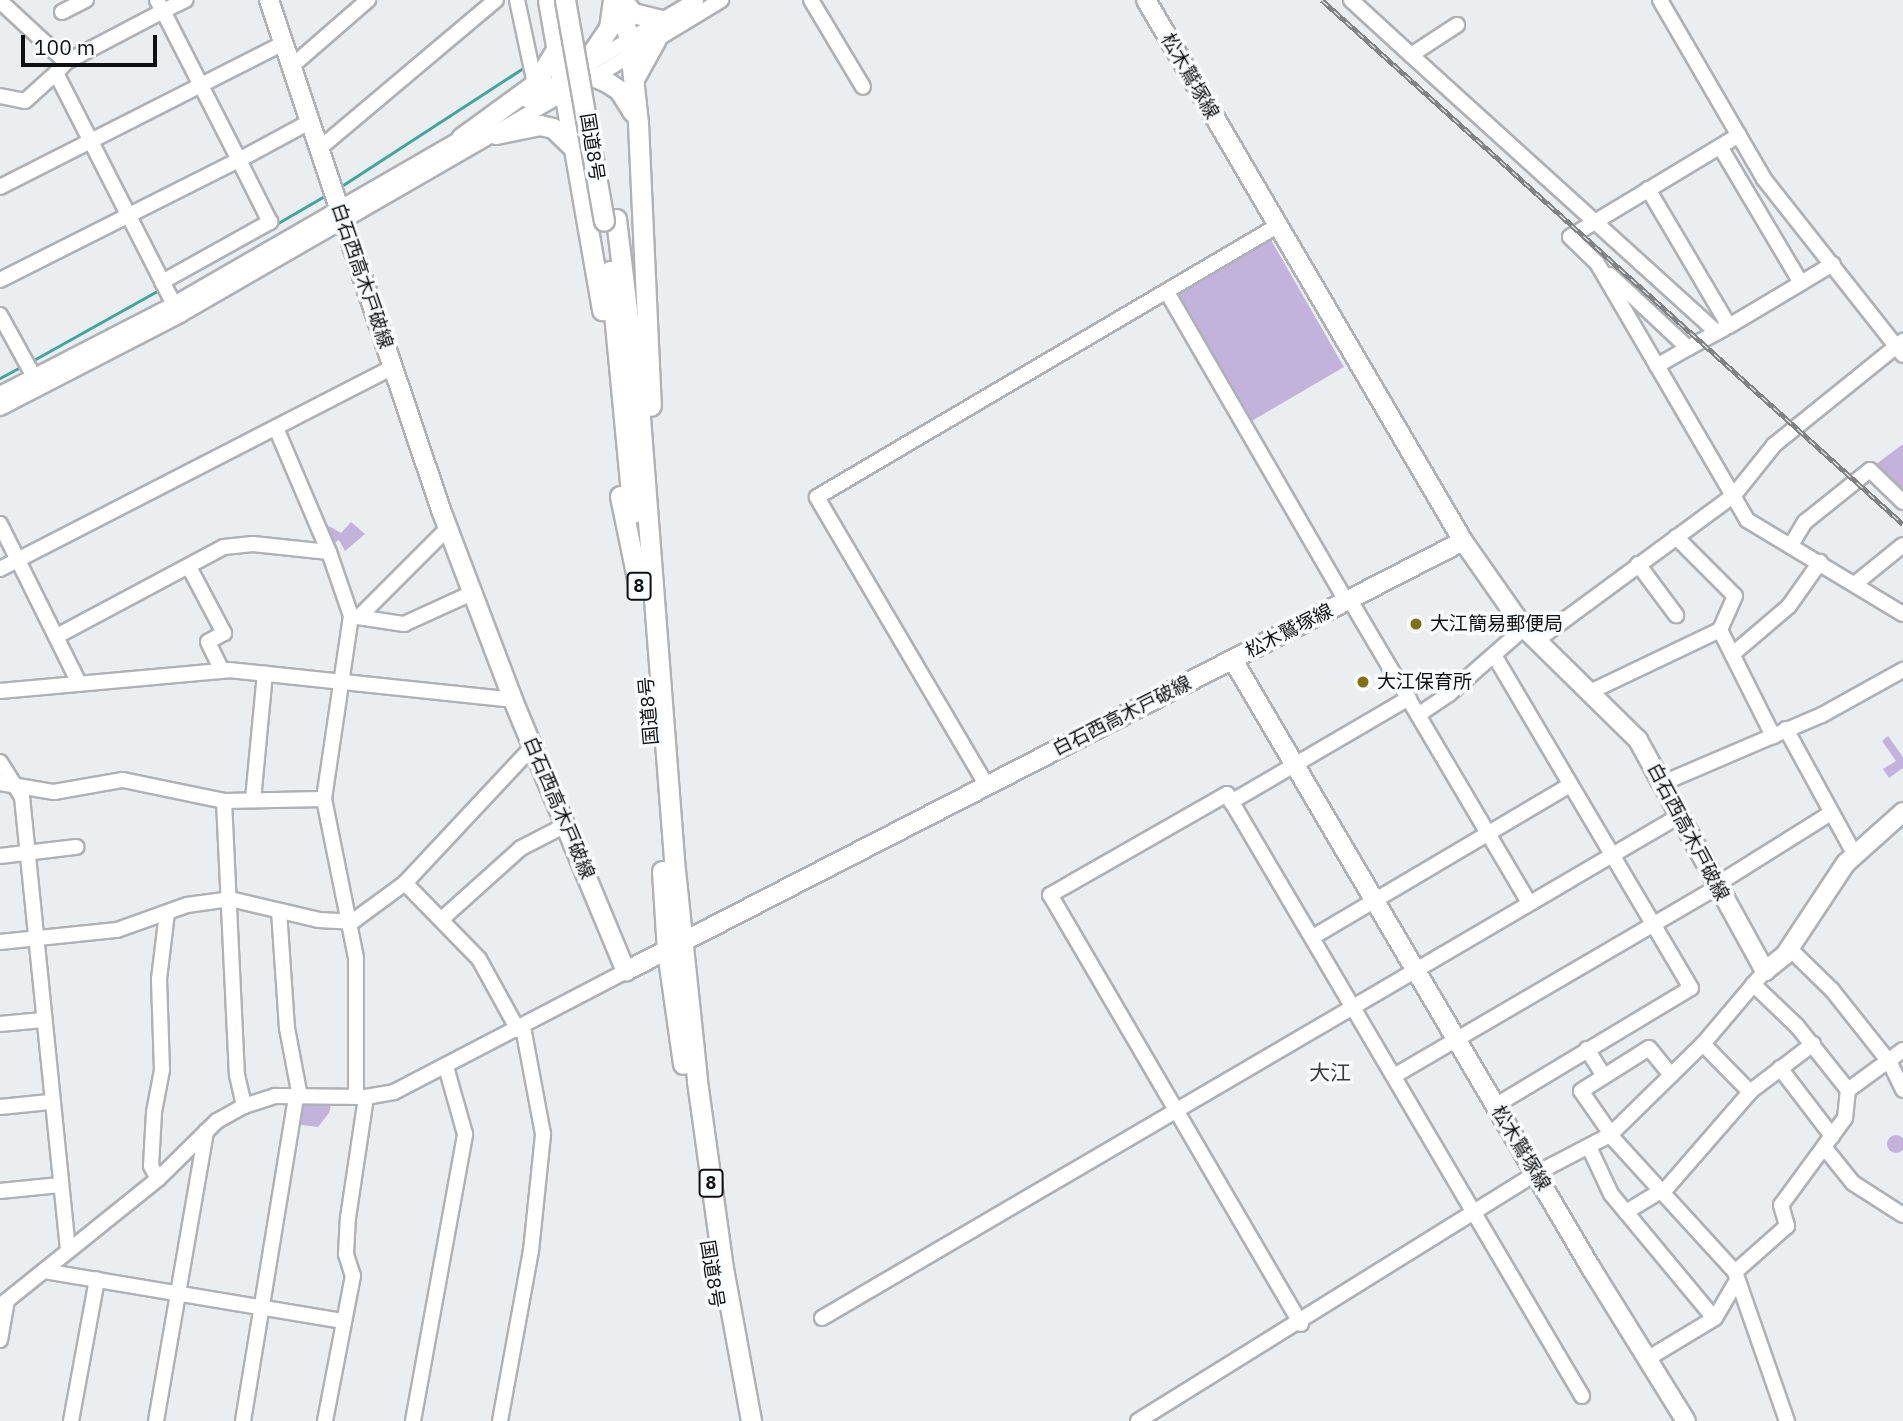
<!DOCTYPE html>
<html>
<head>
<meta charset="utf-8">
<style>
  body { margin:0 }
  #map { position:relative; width:1903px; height:1421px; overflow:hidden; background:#ebeef1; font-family:"IBM Plex Sans","Noto Sans JP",sans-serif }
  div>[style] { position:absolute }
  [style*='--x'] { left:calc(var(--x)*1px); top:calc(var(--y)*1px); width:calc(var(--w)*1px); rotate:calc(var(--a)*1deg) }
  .green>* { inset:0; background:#c2b3dd }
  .round { border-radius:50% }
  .stream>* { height:2.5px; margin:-1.25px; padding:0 1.25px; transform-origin:1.25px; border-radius:1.25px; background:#40a69c }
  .roads { filter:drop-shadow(2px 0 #afb1b4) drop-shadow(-2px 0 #afb1b4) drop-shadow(0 2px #afb1b4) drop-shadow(0 -2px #afb1b4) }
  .minor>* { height:14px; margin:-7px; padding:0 7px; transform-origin:7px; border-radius:7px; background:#fff }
  .major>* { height:18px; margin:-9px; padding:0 9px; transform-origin:9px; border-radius:9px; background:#fff }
  .highway>* { height:19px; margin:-9.5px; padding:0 9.5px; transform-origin:9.5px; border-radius:9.5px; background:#fff }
  .rail>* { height:5px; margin-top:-2.5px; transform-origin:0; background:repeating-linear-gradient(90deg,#f9fcfe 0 8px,#808284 0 16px); box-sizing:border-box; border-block:2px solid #808284 }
  .bridges { filter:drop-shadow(2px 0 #afb1b4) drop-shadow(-2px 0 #afb1b4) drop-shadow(0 2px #afb1b4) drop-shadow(0 -2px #afb1b4) }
  .highway-bridge>* { height:19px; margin:-9.5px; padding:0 9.5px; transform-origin:9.5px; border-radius:9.5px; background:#fff }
  .dots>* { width:19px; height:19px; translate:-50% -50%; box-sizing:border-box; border:4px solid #f9fcfe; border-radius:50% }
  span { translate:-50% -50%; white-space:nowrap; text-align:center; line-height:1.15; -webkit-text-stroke:7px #f9fcfe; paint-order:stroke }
  .shield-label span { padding:2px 5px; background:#f9fcfe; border:2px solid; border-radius:5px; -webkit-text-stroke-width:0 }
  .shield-label { font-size:18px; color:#0f1011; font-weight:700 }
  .street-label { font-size:19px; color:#0f1011 }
  .poi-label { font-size:19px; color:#0f1011 }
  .left { translate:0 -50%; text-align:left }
  .neighbourhood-label { font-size:21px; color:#37393b }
  .scale { position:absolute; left:21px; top:35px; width:136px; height:32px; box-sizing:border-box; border:4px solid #0f1011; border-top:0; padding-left:9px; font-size:21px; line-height:24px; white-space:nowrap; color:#0f1011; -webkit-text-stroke:5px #f9fcfe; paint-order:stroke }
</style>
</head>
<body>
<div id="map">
  <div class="green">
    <div style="clip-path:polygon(1271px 240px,1344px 367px,1250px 422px,1176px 294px)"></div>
    <div style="clip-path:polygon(1903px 444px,1903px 497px,1875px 465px)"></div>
    <div style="clip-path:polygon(351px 522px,365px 534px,345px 551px,339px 540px,331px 545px,326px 533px,329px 526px,341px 533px)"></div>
    <div style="clip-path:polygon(1888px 736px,1903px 757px,1903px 768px,1889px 778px,1883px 769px,1896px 761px,1882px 741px)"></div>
    <div style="clip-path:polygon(299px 1102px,331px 1104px,329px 1113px,318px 1127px,295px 1124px)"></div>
    <div class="round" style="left:1887px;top:1135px;width:18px;height:18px"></div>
  </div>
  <div class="stream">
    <div style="--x:524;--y:0;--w:59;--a:79.3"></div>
    <div style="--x:340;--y:187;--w:221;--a:-33"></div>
    <div style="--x:273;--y:226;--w:64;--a:-30.2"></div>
    <div style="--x:32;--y:361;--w:148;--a:-29.2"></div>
    <div style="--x:0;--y:378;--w:26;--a:-28"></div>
  </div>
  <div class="roads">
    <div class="minor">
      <div style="--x:517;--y:0;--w:86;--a:77.9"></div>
      <div style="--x:811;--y:0;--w:101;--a:59.1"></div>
      <div style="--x:1351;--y:0;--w:81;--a:42.5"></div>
      <div style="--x:1411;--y:55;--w:55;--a:-33.1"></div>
      <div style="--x:1660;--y:0;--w:207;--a:59.8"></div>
      <div style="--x:1764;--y:179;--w:224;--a:51.7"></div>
      <div style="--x:2;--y:3;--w:87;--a:42.7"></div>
      <div style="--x:66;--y:62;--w:15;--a:132"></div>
      <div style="--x:56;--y:73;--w:268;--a:63"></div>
      <div style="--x:62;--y:12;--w:27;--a:-27"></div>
      <div style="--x:1411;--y:55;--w:413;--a:42.2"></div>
      <div style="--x:66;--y:62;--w:110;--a:-27.7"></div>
      <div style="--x:163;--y:11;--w:13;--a:-119"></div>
      <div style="--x:587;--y:65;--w:127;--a:-30.8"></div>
      <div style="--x:292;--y:66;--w:101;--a:-41"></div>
      <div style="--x:588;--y:81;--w:156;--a:-31.3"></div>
      <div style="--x:0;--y:96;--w:25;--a:11"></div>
      <div style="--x:25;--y:101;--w:42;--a:-42.1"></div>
      <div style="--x:527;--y:100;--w:50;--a:-30.2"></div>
      <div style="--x:1739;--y:135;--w:197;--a:148.9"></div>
      <div style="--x:1570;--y:237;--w:37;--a:44"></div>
      <div style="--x:1597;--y:263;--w:298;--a:59.7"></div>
      <div style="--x:1747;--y:520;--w:182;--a:31.1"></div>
      <div style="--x:320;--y:148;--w:230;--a:-40.1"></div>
      <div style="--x:0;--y:187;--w:318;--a:-26.9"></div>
      <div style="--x:1648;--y:189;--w:159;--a:59.4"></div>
      <div style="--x:1729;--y:326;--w:84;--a:-30.8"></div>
      <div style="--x:1801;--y:283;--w:157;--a:-120.7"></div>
      <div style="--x:1610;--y:275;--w:107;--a:43.1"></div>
      <div style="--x:1688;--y:348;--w:36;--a:150"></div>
      <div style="--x:0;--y:280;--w:267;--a:-26.7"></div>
      <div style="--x:239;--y:160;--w:167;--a:-117"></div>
      <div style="--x:163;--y:11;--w:25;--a:-26"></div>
      <div style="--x:162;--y:282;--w:124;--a:-29.1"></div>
      <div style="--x:270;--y:222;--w:69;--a:-116.6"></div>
      <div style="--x:239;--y:160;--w:72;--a:-28.4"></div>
      <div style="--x:1801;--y:283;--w:37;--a:-31"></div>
      <div style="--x:1167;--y:292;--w:358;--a:59.9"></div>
      <div style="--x:0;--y:315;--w:79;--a:61.2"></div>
      <div style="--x:1688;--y:348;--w:42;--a:-28.4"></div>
      <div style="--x:0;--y:394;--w:196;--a:-27.3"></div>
      <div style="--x:174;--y:304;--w:342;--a:-30"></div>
      <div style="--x:0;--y:408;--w:203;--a:-27.3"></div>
      <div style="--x:180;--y:315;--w:450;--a:-30"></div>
      <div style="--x:276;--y:428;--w:135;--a:66.9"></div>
      <div style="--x:329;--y:552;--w:68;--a:71"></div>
      <div style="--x:351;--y:616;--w:185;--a:98.4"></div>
      <div style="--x:324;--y:799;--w:162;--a:78.6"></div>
      <div style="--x:356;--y:958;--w:139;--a:90"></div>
      <div style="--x:0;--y:524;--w:178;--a:63.6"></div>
      <div style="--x:1676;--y:537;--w:83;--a:45"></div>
      <div style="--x:1735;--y:596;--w:37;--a:114"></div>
      <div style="--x:1791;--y:545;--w:27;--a:-59"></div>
      <div style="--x:1805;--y:522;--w:83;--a:-38.7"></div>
      <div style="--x:1870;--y:470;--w:46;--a:44.1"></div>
      <div style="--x:1638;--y:564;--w:64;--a:53.3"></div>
      <div style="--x:189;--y:567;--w:75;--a:62.1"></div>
      <div style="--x:224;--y:633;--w:18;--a:151"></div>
      <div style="--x:208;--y:642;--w:32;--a:64"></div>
      <div style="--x:0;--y:569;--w:442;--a:-27.2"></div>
      <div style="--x:1856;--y:583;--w:60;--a:-39"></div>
      <div style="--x:1350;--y:600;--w:352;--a:59.4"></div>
      <div style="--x:362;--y:614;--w:122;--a:-45"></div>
      <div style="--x:351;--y:616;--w:54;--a:8.6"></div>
      <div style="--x:404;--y:624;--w:75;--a:-24.5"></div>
      <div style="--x:57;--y:636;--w:189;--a:-28.1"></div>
      <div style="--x:224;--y:547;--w:29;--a:-6"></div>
      <div style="--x:253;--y:544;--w:76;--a:6"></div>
      <div style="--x:1540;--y:638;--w:241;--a:-36.4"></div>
      <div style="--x:1734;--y:495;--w:64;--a:-51.3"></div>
      <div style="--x:1774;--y:445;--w:166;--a:-38.9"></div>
      <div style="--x:1734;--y:653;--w:72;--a:-40.5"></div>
      <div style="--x:1789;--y:606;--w:54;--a:-54.8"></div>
      <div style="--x:1494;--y:655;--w:387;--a:59.4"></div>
      <div style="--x:1691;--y:988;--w:227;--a:149"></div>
      <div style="--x:0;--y:691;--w:230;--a:-5.2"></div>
      <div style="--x:229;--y:670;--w:286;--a:6"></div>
      <div style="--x:1592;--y:691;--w:142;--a:-25.5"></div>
      <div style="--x:1720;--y:630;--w:119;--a:63.4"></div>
      <div style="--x:1418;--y:715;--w:37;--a:-34"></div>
      <div style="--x:1449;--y:694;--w:100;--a:-41.3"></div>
      <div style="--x:1786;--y:729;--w:144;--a:61.3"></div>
      <div style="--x:0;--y:762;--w:41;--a:57.8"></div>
      <div style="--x:22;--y:797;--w:456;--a:84.2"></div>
      <div style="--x:0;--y:783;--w:55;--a:9.5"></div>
      <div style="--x:54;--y:792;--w:70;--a:-9.9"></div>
      <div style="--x:123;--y:780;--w:103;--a:11.7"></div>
      <div style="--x:224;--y:801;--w:100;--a:-1.1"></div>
      <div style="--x:1663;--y:783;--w:173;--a:-23.2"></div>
      <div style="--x:1822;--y:715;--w:93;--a:-29.1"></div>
      <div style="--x:987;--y:786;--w:335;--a:-120.5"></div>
      <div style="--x:817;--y:497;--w:534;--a:-30.5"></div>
      <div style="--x:253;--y:800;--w:127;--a:-84.6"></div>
      <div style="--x:224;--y:801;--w:274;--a:87.3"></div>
      <div style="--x:237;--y:1075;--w:32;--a:77"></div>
      <div style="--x:1231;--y:802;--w:206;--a:-30.3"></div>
      <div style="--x:0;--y:856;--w:77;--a:-6.8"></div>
      <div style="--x:405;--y:883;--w:106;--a:45.8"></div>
      <div style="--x:479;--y:959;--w:81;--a:61.2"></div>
      <div style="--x:1716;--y:885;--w:133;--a:-32.1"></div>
      <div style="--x:279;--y:911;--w:117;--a:86.1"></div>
      <div style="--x:287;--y:1028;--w:70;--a:79.3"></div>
      <div style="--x:443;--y:918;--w:105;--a:-41.9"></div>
      <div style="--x:521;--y:848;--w:51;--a:-27.1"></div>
      <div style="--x:1313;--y:937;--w:299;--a:-30.6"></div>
      <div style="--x:0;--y:942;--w:118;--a:-5.9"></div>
      <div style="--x:117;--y:930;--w:74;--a:-19.7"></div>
      <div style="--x:187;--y:905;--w:43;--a:-7.9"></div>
      <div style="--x:230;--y:899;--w:91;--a:13.3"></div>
      <div style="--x:319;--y:920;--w:33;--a:3"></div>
      <div style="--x:352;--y:922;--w:66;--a:-36.3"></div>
      <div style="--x:405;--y:883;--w:187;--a:-46.9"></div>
      <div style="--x:1790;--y:949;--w:59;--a:44.3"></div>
      <div style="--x:1832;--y:990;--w:93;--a:51.5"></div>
      <div style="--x:1890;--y:1063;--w:30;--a:64"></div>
      <div style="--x:1753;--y:984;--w:61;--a:43.7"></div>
      <div style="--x:1797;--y:1026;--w:82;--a:51.4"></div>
      <div style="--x:1848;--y:1090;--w:28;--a:96"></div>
      <div style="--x:1845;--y:1118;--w:108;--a:126.3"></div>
      <div style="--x:1781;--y:1205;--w:22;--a:74"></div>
      <div style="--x:1787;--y:1226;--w:69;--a:138.5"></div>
      <div style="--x:1735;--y:1272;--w:158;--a:70.8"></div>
      <div style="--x:0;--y:1024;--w:43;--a:-5.3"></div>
      <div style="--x:1703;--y:1044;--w:67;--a:45.6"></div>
      <div style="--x:1587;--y:1049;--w:32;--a:58"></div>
      <div style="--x:1780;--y:1068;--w:86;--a:52.6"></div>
      <div style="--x:1394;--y:1076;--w:374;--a:-30.3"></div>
      <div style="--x:1848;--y:1090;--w:68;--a:-36"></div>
      <div style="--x:0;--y:1107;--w:50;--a:-5.7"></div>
      <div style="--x:1611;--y:1134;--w:52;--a:-124.9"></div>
      <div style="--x:1581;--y:1091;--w:80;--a:-32.3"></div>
      <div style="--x:1649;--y:1048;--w:35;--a:51"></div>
      <div style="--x:1610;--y:1135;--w:185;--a:47.6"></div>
      <div style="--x:1589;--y:1147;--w:52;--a:64.9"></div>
      <div style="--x:1611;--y:1194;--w:161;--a:50.3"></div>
      <div style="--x:1824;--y:1147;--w:46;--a:51.1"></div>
      <div style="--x:1853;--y:1183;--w:59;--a:32.6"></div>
      <div style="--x:158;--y:1179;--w:15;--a:-118"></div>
      <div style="--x:151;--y:1166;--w:54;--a:-86.8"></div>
      <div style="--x:154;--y:1112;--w:43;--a:-79.2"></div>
      <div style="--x:162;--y:1070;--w:91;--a:-91.9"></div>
      <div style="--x:159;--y:979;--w:66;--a:-83.1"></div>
      <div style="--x:1665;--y:1190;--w:131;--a:-49"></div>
      <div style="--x:1751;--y:1091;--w:78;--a:-37.2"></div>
      <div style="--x:0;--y:1191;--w:60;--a:-5.7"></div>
      <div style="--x:1626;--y:1212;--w:44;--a:-31.2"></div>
      <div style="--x:44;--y:1271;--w:304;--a:9.5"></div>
      <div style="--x:0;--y:1306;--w:203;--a:-38.8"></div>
      <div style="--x:158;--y:1179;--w:83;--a:-44.5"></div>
      <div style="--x:217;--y:1121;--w:31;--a:-29"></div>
      <div style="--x:244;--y:1106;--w:33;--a:-18"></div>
      <div style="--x:275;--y:1096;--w:91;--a:0.6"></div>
      <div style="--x:366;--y:1097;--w:28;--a:-10"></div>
      <div style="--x:394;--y:1092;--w:262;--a:-27.5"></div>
      <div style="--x:822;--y:1318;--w:993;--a:-30.36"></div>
      <div style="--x:1301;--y:1324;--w:497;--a:-120.3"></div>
      <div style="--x:1050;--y:895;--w:204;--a:-29.7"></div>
      <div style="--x:1227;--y:794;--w:699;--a:59.47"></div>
      <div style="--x:0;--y:1340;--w:40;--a:-80"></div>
      <div style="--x:1647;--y:1359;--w:79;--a:-31.1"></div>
      <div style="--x:1715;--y:1318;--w:42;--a:-59.7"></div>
      <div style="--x:71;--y:1421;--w:144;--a:-79.6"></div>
      <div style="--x:156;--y:1421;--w:294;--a:-80.2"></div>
      <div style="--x:243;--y:1421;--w:329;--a:-80.7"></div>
      <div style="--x:325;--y:1421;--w:148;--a:-79.1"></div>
      <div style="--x:353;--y:1276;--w:23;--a:-108"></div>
      <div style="--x:346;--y:1254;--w:36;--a:-87"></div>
      <div style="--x:348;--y:1218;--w:122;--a:-81.5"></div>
      <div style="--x:413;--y:1421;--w:292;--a:-79.7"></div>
      <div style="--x:465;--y:1134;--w:70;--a:-105.8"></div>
      <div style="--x:500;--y:1421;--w:173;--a:-79.7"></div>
      <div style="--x:531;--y:1251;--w:118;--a:-84.1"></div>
      <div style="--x:543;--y:1134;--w:109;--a:-100.6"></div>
      <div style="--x:1138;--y:1421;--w:468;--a:-31.9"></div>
      <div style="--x:1535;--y:1174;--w:85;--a:-27.5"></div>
      <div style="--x:1610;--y:1135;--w:130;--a:-44.4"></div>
      <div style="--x:1703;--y:1044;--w:96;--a:-49.7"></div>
    </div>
    <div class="major">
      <div style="--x:269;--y:0;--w:538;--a:71.36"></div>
      <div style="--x:441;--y:510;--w:203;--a:69.2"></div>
      <div style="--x:513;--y:700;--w:294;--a:67.4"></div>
      <div style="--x:626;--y:971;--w:941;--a:-27.19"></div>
      <div style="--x:1146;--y:0;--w:627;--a:59.63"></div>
      <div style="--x:1463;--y:541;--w:106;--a:55"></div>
      <div style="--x:1524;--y:628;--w:160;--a:44.5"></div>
      <div style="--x:1638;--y:740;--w:264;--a:61.2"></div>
      <div style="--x:1765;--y:971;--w:26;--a:-39"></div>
      <div style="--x:1785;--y:955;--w:110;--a:-56.5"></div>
      <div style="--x:1846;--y:863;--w:76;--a:-41.8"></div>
      <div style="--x:1233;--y:660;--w:706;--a:59.51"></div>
      <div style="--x:1591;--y:1268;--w:180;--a:58.2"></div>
    </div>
    <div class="highway">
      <div style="--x:548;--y:0;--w:315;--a:80.1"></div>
      <div style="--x:619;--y:0;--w:41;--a:76"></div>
      <div style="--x:629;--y:40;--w:83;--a:83.8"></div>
      <div style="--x:638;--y:123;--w:283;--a:87.4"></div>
      <div style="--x:622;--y:0;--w:17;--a:50"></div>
      <div style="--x:633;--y:13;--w:30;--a:14"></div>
      <div style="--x:581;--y:69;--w:50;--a:-55.7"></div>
      <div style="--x:609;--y:28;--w:28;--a:-82"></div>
      <div style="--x:635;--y:77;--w:43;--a:-61.1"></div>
      <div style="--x:564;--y:78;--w:31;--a:-2"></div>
      <div style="--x:595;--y:77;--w:13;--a:23"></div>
      <div style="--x:607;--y:82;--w:14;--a:34"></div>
      <div style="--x:619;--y:90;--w:26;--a:58"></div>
      <div style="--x:496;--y:134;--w:45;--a:-11.6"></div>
      <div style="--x:540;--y:125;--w:13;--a:13"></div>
      <div style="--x:553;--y:128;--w:29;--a:44"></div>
      <div style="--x:461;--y:138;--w:92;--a:-36.1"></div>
      <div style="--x:535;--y:84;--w:42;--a:-58.6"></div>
      <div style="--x:616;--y:219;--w:199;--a:83.1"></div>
      <div style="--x:640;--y:417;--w:454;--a:85.6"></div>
      <div style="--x:675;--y:870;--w:212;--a:84"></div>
      <div style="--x:697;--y:1081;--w:189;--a:82.1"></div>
      <div style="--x:723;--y:1268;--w:156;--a:79.6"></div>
      <div style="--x:610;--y:271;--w:243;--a:84.6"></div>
      <div style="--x:620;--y:496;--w:94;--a:78.3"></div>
      <div style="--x:662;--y:871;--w:80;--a:86.4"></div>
      <div style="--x:667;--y:951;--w:114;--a:81.9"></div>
    </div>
  </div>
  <div class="rail">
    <div style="--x:1322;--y:0;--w:782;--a:42.05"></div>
  </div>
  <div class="bridges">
    <div class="highway-bridge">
      <div style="--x:565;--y:0;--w:224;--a:80"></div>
    </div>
  </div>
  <div class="dots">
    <div style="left:1416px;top:624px;background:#807213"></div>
    <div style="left:1363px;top:682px;background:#807213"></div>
  </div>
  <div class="shield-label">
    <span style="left:639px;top:586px">8</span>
    <span style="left:711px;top:1183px">8</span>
  </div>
  <div class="street-label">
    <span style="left:1190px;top:76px;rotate:60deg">松木鷲塚線</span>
    <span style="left:592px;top:147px;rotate:81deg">国道8号</span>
    <span style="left:362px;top:276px;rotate:71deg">白石西高木戸破線</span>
    <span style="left:1289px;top:631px;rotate:-27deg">松木鷲塚線</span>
    <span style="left:649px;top:711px;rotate:-95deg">国道8号</span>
    <span style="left:1122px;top:716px;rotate:-27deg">白石西高木戸破線</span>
    <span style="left:559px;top:808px;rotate:67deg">白石西高木戸破線</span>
    <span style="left:1688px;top:832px;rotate:62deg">白石西高木戸破線</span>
    <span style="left:1521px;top:1148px;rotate:59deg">松木鷲塚線</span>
    <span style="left:712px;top:1274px;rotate:81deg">国道8号</span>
  </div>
  <div class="poi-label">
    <span class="left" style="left:1430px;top:624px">大江簡易郵便局</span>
    <span class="left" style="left:1377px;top:682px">大江保育所</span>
  </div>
  <div class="neighbourhood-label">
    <span style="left:1330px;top:1072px">大江</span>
  </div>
  <div class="scale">100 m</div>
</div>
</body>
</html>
